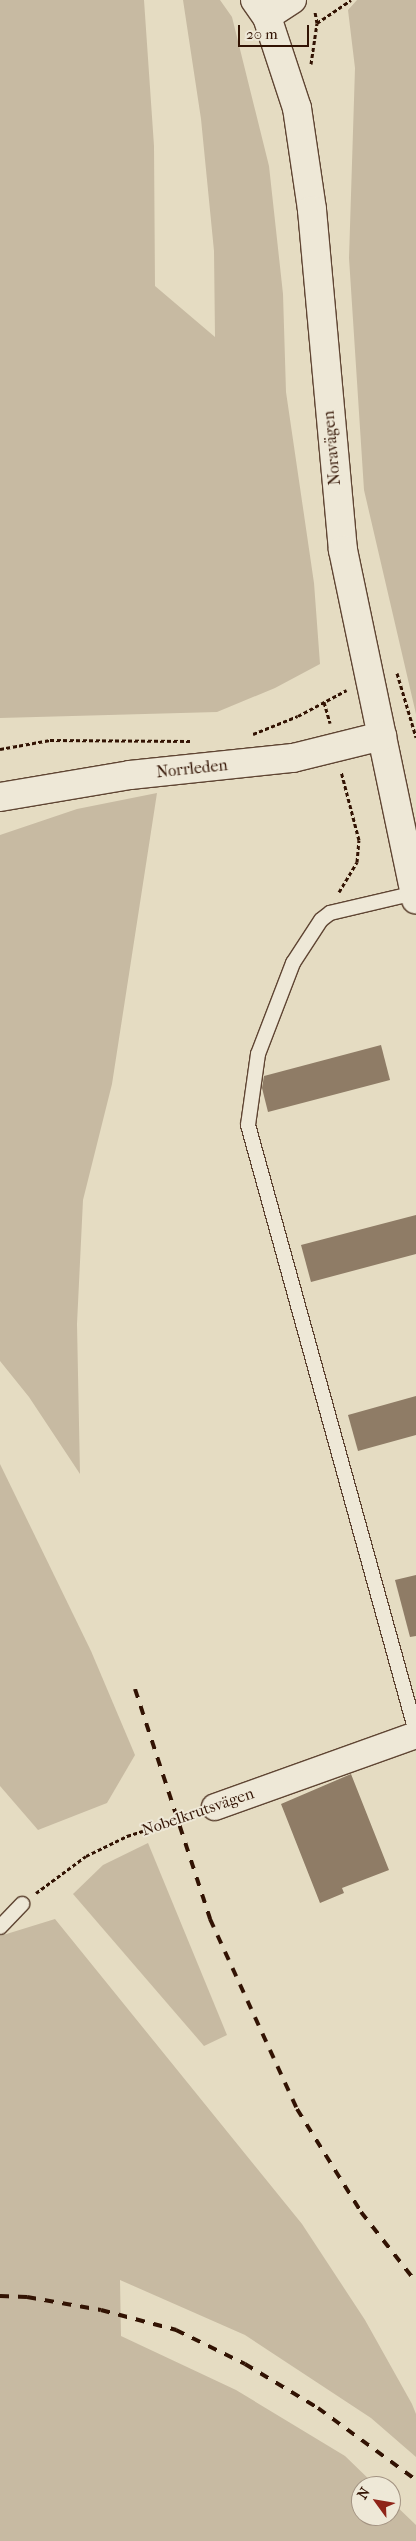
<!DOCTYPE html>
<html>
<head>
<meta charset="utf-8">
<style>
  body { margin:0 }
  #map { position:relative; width:416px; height:2541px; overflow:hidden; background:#e5dcc2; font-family:"IM FELL French Canon",serif }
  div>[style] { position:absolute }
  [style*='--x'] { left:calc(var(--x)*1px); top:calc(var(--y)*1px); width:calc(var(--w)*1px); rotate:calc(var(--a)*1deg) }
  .green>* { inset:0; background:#c7baa2 }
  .building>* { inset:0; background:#8f7c66 }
  .path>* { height:3px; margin-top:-1.5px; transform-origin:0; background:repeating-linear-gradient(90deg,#321303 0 4px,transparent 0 6.5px) }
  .roads { filter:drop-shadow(1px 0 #5f4533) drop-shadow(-1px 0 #5f4533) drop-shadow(0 1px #5f4533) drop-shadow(0 -1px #5f4533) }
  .lane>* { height:14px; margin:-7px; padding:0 7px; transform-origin:7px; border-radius:7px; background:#eee8d7 }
  .street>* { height:26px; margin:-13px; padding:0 13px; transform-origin:13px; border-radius:13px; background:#eee8d7 }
  .secondary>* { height:28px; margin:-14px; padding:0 14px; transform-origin:14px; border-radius:14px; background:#eee8d7 }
  .rail>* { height:4px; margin-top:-2px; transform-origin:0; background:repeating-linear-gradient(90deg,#321303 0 9px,transparent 0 18px) }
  span { translate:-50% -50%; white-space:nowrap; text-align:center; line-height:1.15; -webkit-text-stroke:4px #eee8d7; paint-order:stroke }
  .street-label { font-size:16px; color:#321303 }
  .north { position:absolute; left:351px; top:2476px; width:50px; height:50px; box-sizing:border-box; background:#eee8d7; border:1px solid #a39382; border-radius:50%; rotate:302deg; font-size:14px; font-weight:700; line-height:20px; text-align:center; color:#321303 }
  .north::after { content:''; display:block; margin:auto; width:18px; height:22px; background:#8f2418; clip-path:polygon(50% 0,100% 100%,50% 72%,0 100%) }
  .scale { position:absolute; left:238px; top:25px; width:71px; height:22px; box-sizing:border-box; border:2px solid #321303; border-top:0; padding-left:6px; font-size:15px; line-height:18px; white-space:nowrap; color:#321303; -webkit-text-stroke:4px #eee8d7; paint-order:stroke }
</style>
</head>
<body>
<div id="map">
  <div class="green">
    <div style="clip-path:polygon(0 0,144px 0,154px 146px,155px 286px,215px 337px,214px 251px,201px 119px,183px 0,220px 0,232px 17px,269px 166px,283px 294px,286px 392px,314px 583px,320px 664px,275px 688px,217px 712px,0 718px)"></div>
    <div style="clip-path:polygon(357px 0,416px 0,416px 714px,364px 490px,349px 258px,355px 68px,348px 10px)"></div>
    <div style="clip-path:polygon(157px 793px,112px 1084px,83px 1200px,77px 1324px,80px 1474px,29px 1397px,0 1361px,0 835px,77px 809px)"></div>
    <div style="clip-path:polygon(0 1464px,91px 1651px,135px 1755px,107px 1803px,38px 1830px,0 1786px)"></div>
    <div style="clip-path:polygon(148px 1843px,227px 2035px,204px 2046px,73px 1894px,103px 1865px)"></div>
    <div style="clip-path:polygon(55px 1919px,302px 2224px,365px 2320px,412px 2404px,416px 2414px,416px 2457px,371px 2418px,245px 2335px,120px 2280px,121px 2336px,236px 2390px,345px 2456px,376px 2486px,361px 2486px,361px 2516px,391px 2516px,391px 2501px,416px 2525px,416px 2541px,0 2541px,0 1936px)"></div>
  </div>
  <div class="building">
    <div style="clip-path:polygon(381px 1045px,390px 1080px,268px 1112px,262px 1088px,264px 1076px)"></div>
    <div style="clip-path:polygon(416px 1215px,416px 1254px,311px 1282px,301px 1245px)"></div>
    <div style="clip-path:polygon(416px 1396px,416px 1435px,358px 1451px,348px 1415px)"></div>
    <div style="clip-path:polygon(416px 1575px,416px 1636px,410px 1637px,395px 1580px)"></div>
    <div style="clip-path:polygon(351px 1774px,389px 1870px,342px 1888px,344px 1893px,320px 1903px,281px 1804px)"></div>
  </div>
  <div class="path">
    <div style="--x:317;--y:23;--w:41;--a:-34.1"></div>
    <div style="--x:311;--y:64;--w:41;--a:-81.7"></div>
    <div style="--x:317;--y:23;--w:11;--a:-100"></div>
    <div style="--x:397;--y:673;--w:67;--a:73.5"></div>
    <div style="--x:324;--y:702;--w:22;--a:74"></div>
    <div style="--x:253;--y:734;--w:48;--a:-21.8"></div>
    <div style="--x:298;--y:716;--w:55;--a:-28"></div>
    <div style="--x:0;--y:749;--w:51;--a:-10.2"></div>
    <div style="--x:50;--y:740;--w:140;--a:0.4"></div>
    <div style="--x:339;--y:892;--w:35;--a:-59"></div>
    <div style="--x:357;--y:862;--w:22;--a:-85"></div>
    <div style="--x:359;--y:840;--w:71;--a:-104.6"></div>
    <div style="--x:36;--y:1893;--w:62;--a:-36.5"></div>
    <div style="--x:86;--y:1856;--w:46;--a:-26"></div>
    <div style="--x:127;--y:1836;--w:69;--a:-17.7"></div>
  </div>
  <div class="roads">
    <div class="lane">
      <div style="--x:415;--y:893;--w:87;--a:166.8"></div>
      <div style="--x:330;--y:913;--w:11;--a:142"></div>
      <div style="--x:321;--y:920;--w:51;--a:123.1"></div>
      <div style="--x:293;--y:963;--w:97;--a:111"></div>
      <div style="--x:258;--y:1054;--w:72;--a:98"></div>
      <div style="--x:248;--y:1125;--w:630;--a:74.53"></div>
      <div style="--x:0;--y:1927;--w:32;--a:-46"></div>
    </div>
    <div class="street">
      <div style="--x:267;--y:17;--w:31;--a:-33"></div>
      <div style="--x:215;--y:1807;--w:214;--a:-19.7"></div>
    </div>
    <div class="secondary">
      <div style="--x:255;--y:0;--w:21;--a:55"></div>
      <div style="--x:267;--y:17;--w:96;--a:71.8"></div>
      <div style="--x:297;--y:108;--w:103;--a:81.6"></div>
      <div style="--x:312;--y:210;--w:341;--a:84.8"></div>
      <div style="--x:343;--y:550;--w:357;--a:78.2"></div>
      <div style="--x:0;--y:797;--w:132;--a:-9.6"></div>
      <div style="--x:130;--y:775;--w:164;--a:-6"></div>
      <div style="--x:293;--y:758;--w:92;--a:-13.9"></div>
    </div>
  </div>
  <div class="rail">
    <div style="--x:135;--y:1689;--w:242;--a:71.9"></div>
    <div style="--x:210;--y:1919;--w:209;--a:65.4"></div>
    <div style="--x:297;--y:2109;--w:121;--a:58.1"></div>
    <div style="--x:361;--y:2212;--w:89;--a:51.8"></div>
    <div style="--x:0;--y:2296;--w:27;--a:2"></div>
    <div style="--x:27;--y:2297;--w:75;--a:10"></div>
    <div style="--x:101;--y:2310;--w:78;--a:14.9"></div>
    <div style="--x:176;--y:2330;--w:77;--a:26.2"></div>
    <div style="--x:245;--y:2364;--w:85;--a:31.1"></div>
    <div style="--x:318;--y:2408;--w:122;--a:36.3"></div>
  </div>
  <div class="street-label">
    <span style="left:332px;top:448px;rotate:-95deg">Noravägen</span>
    <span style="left:192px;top:769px;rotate:-6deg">Norrleden</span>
    <span style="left:198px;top:1812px;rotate:-19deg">Nobelkrutsvägen</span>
  </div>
  <div class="north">N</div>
  <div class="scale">20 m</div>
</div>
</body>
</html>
